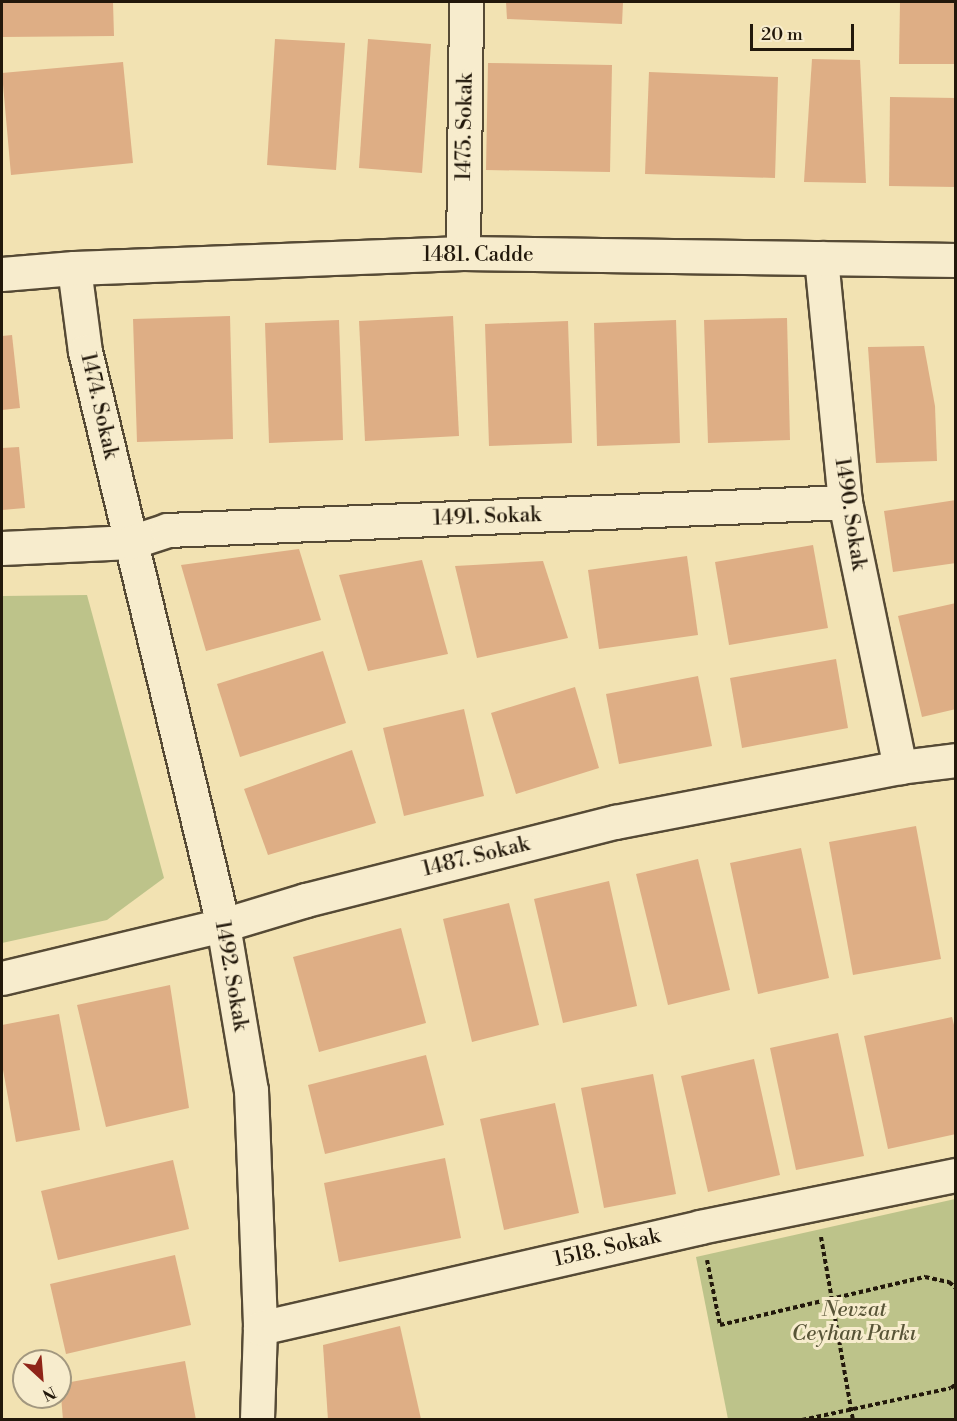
<!DOCTYPE html>
<html>
<head>
<meta charset="utf-8">
<style>
  body { margin:0 }
  #map { position:relative; width:957px; height:1421px; overflow:hidden; background:#f2e2b2; font-family:"Libre Bodoni",serif }
  div>[style] { position:absolute }
  [style*='--x'] { left:calc(var(--x)*1px); top:calc(var(--y)*1px); width:calc(var(--w)*1px); rotate:calc(var(--a)*1deg) }
  .green>* { inset:0; background:#bdc38a }
  .building>* { inset:0; background:#deae85 }
  .path>* { height:4px; margin-top:-2px; transform-origin:0; background:repeating-linear-gradient(90deg,#22180b 0 4.5px,transparent 0 7.5px) }
  .roads { filter:drop-shadow(2px 0 #564a35) drop-shadow(-2px 0 #564a35) drop-shadow(0 2px #564a35) drop-shadow(0 -2px #564a35) }
  .minor>* { height:33px; margin:-16.5px; padding:0 16.5px; transform-origin:16.5px; border-radius:16.5px; background:#f7eccd }
  span { translate:-50% -50%; white-space:nowrap; text-align:center; line-height:1.15; -webkit-text-stroke:6px #f7eccd; paint-order:stroke }
  .street-label { font-size:21px; color:#22180b }
  .park-label { font-size:21px; color:#585437; font-style:italic }
  .frame { position:absolute; inset:0; border:3px solid #22180b; pointer-events:none }
  .north { position:absolute; left:12px; top:1349px; width:60px; height:60px; box-sizing:border-box; background:#f7eccd; border:2px solid #a2977f; border-radius:50%; rotate:154deg; font-size:16px; font-weight:700; line-height:24px; text-align:center; color:#22180b }
  .north::after { content:''; display:block; margin:auto; width:21px; height:27px; background:#8f2418; clip-path:polygon(50% 0,100% 100%,50% 72%,0 100%) }
  .scale { position:absolute; left:750px; top:24px; width:104px; height:27px; box-sizing:border-box; border:3px solid #22180b; border-top:0; padding-left:8px; font-size:18px; line-height:21px; white-space:nowrap; color:#22180b; -webkit-text-stroke:4px #f7eccd; paint-order:stroke }
</style>
</head>
<body>
<div id="map">
  <div class="green">
    <div style="clip-path:polygon(87px 595px,164px 878px,107px 920px,2px 943px,2px 596px)"></div>
    <div style="clip-path:polygon(955px 1199px,955px 1419px,728px 1419px,696px 1257px)"></div>
  </div>
  <div class="building">
    <div style="clip-path:polygon(2px 2px,113px 2px,114px 36px,2px 37px)"></div>
    <div style="clip-path:polygon(506px 2px,623px 2px,622px 24px,507px 19px)"></div>
    <div style="clip-path:polygon(900px 2px,956px 2px,956px 64px,899px 64px)"></div>
    <div style="clip-path:polygon(275px 39px,345px 43px,336px 170px,267px 165px)"></div>
    <div style="clip-path:polygon(368px 39px,431px 44px,422px 173px,359px 168px)"></div>
    <div style="clip-path:polygon(812px 59px,860px 60px,866px 183px,804px 182px)"></div>
    <div style="clip-path:polygon(123px 62px,133px 163px,11px 175px,2px 73px)"></div>
    <div style="clip-path:polygon(488px 63px,612px 65px,610px 172px,486px 170px)"></div>
    <div style="clip-path:polygon(649px 72px,778px 77px,775px 178px,645px 174px)"></div>
    <div style="clip-path:polygon(890px 97px,956px 98px,956px 187px,889px 186px)"></div>
    <div style="clip-path:polygon(230px 316px,233px 439px,137px 442px,133px 319px)"></div>
    <div style="clip-path:polygon(453px 316px,459px 436px,365px 441px,359px 321px)"></div>
    <div style="clip-path:polygon(787px 318px,790px 440px,708px 443px,704px 320px)"></div>
    <div style="clip-path:polygon(339px 320px,343px 440px,269px 443px,265px 323px)"></div>
    <div style="clip-path:polygon(676px 320px,680px 443px,597px 446px,594px 323px)"></div>
    <div style="clip-path:polygon(568px 321px,572px 443px,489px 446px,485px 324px)"></div>
    <div style="clip-path:polygon(12px 335px,20px 408px,2px 410px,2px 336px)"></div>
    <div style="clip-path:polygon(924px 346px,935px 406px,937px 461px,876px 463px,868px 347px)"></div>
    <div style="clip-path:polygon(19px 447px,25px 508px,2px 510px,2px 448px)"></div>
    <div style="clip-path:polygon(956px 500px,956px 563px,893px 572px,884px 511px)"></div>
    <div style="clip-path:polygon(813px 545px,828px 628px,729px 645px,715px 562px)"></div>
    <div style="clip-path:polygon(299px 549px,321px 620px,206px 651px,181px 565px)"></div>
    <div style="clip-path:polygon(687px 556px,698px 635px,599px 649px,588px 570px)"></div>
    <div style="clip-path:polygon(422px 560px,448px 654px,368px 671px,339px 575px)"></div>
    <div style="clip-path:polygon(543px 561px,568px 638px,477px 658px,455px 566px)"></div>
    <div style="clip-path:polygon(956px 603px,956px 709px,922px 717px,898px 616px)"></div>
    <div style="clip-path:polygon(323px 651px,346px 723px,240px 757px,217px 684px)"></div>
    <div style="clip-path:polygon(836px 659px,848px 728px,742px 748px,730px 678px)"></div>
    <div style="clip-path:polygon(698px 676px,712px 746px,619px 764px,606px 694px)"></div>
    <div style="clip-path:polygon(575px 687px,599px 768px,516px 794px,491px 713px)"></div>
    <div style="clip-path:polygon(464px 709px,484px 796px,404px 816px,383px 728px)"></div>
    <div style="clip-path:polygon(352px 750px,376px 823px,268px 855px,244px 789px)"></div>
    <div style="clip-path:polygon(916px 826px,941px 959px,853px 975px,829px 842px)"></div>
    <div style="clip-path:polygon(801px 848px,829px 978px,758px 994px,730px 863px)"></div>
    <div style="clip-path:polygon(698px 859px,730px 990px,668px 1005px,636px 874px)"></div>
    <div style="clip-path:polygon(609px 881px,637px 1006px,563px 1023px,534px 899px)"></div>
    <div style="clip-path:polygon(509px 903px,539px 1025px,472px 1042px,443px 919px)"></div>
    <div style="clip-path:polygon(401px 928px,426px 1023px,319px 1052px,293px 957px)"></div>
    <div style="clip-path:polygon(170px 985px,189px 1108px,106px 1127px,77px 1005px)"></div>
    <div style="clip-path:polygon(59px 1014px,80px 1130px,16px 1142px,2px 1064px,2px 1025px)"></div>
    <div style="clip-path:polygon(952px 1017px,956px 1033px,956px 1134px,888px 1149px,864px 1036px)"></div>
    <div style="clip-path:polygon(838px 1033px,864px 1156px,796px 1170px,770px 1048px)"></div>
    <div style="clip-path:polygon(426px 1055px,444px 1125px,325px 1154px,308px 1085px)"></div>
    <div style="clip-path:polygon(754px 1059px,780px 1175px,708px 1192px,681px 1076px)"></div>
    <div style="clip-path:polygon(653px 1074px,676px 1194px,604px 1208px,581px 1088px)"></div>
    <div style="clip-path:polygon(555px 1103px,579px 1213px,504px 1230px,480px 1119px)"></div>
    <div style="clip-path:polygon(445px 1158px,461px 1238px,339px 1262px,324px 1183px)"></div>
    <div style="clip-path:polygon(173px 1160px,189px 1229px,58px 1260px,41px 1191px)"></div>
    <div style="clip-path:polygon(175px 1255px,191px 1325px,66px 1354px,50px 1284px)"></div>
    <div style="clip-path:polygon(400px 1326px,421px 1419px,328px 1420px,323px 1345px)"></div>
    <div style="clip-path:polygon(185px 1361px,196px 1420px,63px 1420px,60px 1384px)"></div>
  </div>
  <div class="path">
    <div style="--x:821;--y:1237;--w:186;--a:80.1"></div>
    <div style="--x:707;--y:1260;--w:66;--a:78.7"></div>
    <div style="--x:720;--y:1325;--w:211;--a:-13.2"></div>
    <div style="--x:925;--y:1277;--w:25;--a:12"></div>
    <div style="--x:949;--y:1282;--w:9;--a:41"></div>
    <div style="--x:802;--y:1420;--w:152;--a:-12.1"></div>
    <div style="--x:951;--y:1388;--w:6;--a:-39"></div>
  </div>
  <div class="roads">
    <div class="minor">
      <div style="--x:463;--y:253;--w:251;--a:-89.3"></div>
      <div style="--x:821;--y:258;--w:245;--a:84.4"></div>
      <div style="--x:845;--y:502;--w:271;--a:78.3"></div>
      <div style="--x:74;--y:268;--w:84;--a:82.5"></div>
      <div style="--x:85;--y:351;--w:590;--a:76.48"></div>
      <div style="--x:223;--y:925;--w:167;--a:80.4"></div>
      <div style="--x:251;--y:1090;--w:238;--a:87.8"></div>
      <div style="--x:260;--y:1328;--w:92;--a:91.9"></div>
      <div style="--x:2;--y:274;--w:72;--a:-4.8"></div>
      <div style="--x:74;--y:268;--w:389;--a:-2.2"></div>
      <div style="--x:463;--y:253;--w:493;--a:0.8"></div>
      <div style="--x:2;--y:548;--w:129;--a:-2.7"></div>
      <div style="--x:131;--y:542;--w:38;--a:-18"></div>
      <div style="--x:167;--y:530;--w:679;--a:-2.36"></div>
      <div style="--x:2;--y:978;--w:227;--a:-13.5"></div>
      <div style="--x:223;--y:925;--w:87;--a:-16.8"></div>
      <div style="--x:306;--y:900;--w:319;--a:-14.2"></div>
      <div style="--x:615;--y:822;--w:290;--a:-10.9"></div>
      <div style="--x:900;--y:767;--w:56;--a:-7.1"></div>
      <div style="--x:260;--y:1328;--w:451;--a:-12.9"></div>
      <div style="--x:700;--y:1227;--w:261;--a:-11.5"></div>
    </div>
  </div>
  <div class="street-label">
    <span style="left:465px;top:127px;rotate:-89deg">1475. Sokak</span>
    <span style="left:478px;top:255px">1481. Cadde</span>
    <span style="left:99px;top:406px;rotate:77deg">1474. Sokak</span>
    <span style="left:850px;top:514px;rotate:81deg">1490. Sokak</span>
    <span style="left:487px;top:517px;rotate:-2deg">1491. Sokak</span>
    <span style="left:476px;top:857px;rotate:-14deg">1487. Sokak</span>
    <span style="left:231px;top:976px;rotate:80deg">1492. Sokak</span>
    <span style="left:607px;top:1248px;rotate:-13deg">1518. Sokak</span>
  </div>
  <div class="park-label">
    <span style="left:854px;top:1322px">Nevzat<br>Ceyhan Parkı</span>
  </div>
  <div class="frame"></div>
  <div class="north">N</div>
  <div class="scale">20 m</div>
</div>
</body>
</html>
